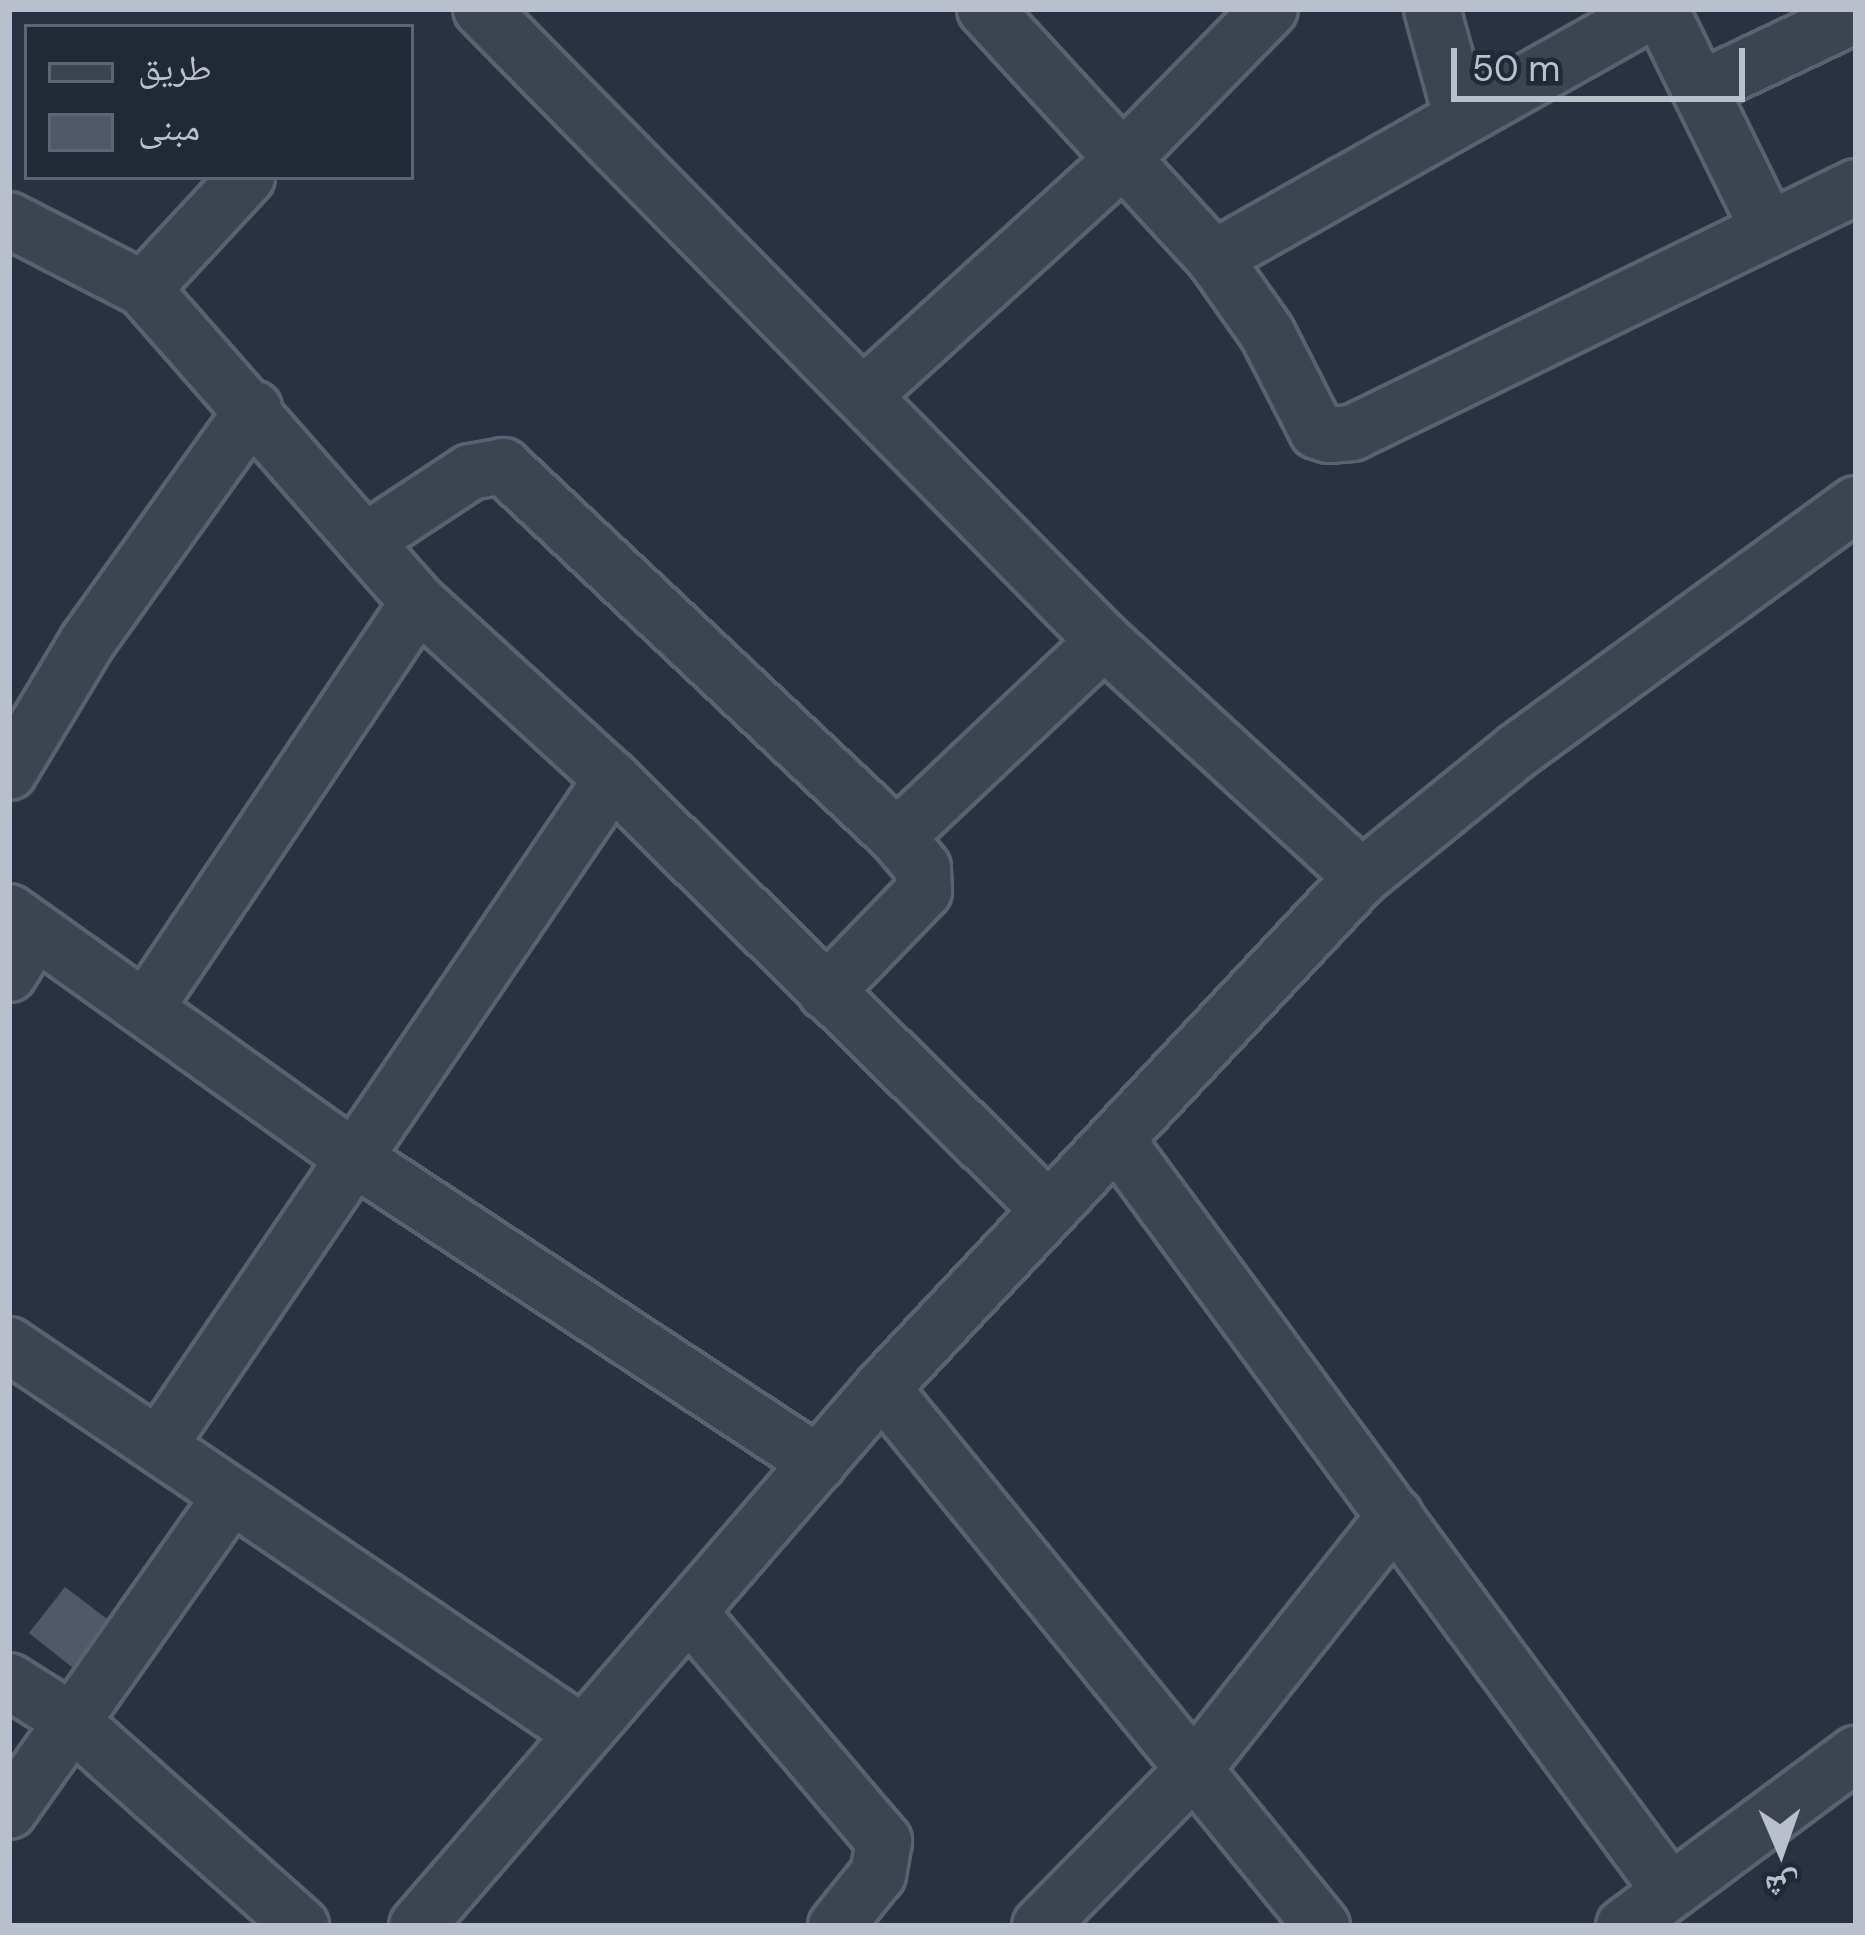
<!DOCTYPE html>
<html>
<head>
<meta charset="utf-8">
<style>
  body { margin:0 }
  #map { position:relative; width:1865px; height:1935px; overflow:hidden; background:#283242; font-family:"DM Sans","Noto Naskh Arabic",sans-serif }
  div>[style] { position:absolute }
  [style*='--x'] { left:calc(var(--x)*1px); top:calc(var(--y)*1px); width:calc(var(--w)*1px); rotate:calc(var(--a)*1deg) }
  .building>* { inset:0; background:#4f596a }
  .roads { filter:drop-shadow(3px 0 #5b626f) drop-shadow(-3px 0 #5b626f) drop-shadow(0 3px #5b626f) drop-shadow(0 -3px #5b626f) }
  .minor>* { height:54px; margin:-27px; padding:0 27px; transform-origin:27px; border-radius:27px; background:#3d4451 }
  span { translate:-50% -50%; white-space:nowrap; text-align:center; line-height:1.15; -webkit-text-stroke:9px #212937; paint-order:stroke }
  .frame { position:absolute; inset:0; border:12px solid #bac0cb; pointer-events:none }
  .legend { position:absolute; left:24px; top:24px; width:390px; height:156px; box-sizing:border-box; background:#212937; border:3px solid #5e6572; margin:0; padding:15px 21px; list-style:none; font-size:36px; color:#bac0cb }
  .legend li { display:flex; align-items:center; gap:24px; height:60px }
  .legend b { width:60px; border:3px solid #5e6572 }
  .north { position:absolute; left:1721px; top:1791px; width:120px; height:120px; -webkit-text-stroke:9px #212937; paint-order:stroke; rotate:178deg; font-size:33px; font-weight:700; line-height:48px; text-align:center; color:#bac0cb }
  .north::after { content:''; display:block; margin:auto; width:42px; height:54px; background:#bac0cb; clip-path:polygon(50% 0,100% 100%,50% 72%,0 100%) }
  .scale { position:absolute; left:1451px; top:48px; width:294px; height:54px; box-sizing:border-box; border:6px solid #bac0cb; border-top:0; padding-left:15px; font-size:36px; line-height:42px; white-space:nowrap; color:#bac0cb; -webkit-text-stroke:9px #212937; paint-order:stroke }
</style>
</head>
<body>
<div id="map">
  <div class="building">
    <div style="clip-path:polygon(65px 1587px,115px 1625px,78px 1672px,29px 1633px)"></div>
  </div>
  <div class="roads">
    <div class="minor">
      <div style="--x:481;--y:9;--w:887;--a:45.41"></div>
      <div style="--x:1104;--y:641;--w:350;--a:42.5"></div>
      <div style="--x:985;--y:9;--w:338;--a:47.4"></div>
      <div style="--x:1214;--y:258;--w:92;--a:54.8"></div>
      <div style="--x:1267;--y:333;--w:110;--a:63"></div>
      <div style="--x:1317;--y:431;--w:13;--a:18"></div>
      <div style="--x:1329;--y:435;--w:23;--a:-5"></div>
      <div style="--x:1352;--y:433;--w:561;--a:-26.02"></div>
      <div style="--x:1432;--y:9;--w:110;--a:74.7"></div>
      <div style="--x:1700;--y:89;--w:173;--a:-25.4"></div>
      <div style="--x:9;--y:220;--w:151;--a:27.2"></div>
      <div style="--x:143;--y:289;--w:417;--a:48.7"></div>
      <div style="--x:418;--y:602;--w:263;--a:42.4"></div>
      <div style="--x:612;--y:779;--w:614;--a:44.6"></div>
      <div style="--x:1214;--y:258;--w:498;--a:-29.4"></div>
      <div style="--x:1648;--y:13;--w:16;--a:14"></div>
      <div style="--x:1664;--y:17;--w:231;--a:63.8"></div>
      <div style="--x:143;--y:289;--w:153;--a:-47.1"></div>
      <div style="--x:864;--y:395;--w:350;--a:-42.3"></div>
      <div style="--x:1123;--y:159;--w:210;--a:-45.6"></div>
      <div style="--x:370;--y:538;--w:120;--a:-33.4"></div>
      <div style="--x:470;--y:472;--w:34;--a:-10"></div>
      <div style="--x:503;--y:466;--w:541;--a:43.28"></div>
      <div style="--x:897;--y:837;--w:40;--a:50"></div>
      <div style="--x:923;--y:868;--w:23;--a:88"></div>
      <div style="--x:924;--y:891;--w:141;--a:134.1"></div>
      <div style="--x:9;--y:772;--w:152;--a:-59"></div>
      <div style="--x:87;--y:642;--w:287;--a:-54.4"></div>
      <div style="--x:897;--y:837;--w:285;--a:-43.4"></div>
      <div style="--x:9;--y:912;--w:420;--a:35.5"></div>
      <div style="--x:351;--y:1156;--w:559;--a:33.32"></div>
      <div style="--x:9;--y:974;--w:49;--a:-58.2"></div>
      <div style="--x:147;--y:1006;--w:486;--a:-56.1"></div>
      <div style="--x:1118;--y:1142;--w:930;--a:53.61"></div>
      <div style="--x:9;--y:1345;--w:692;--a:34.1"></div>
      <div style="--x:882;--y:1388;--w:695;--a:50.72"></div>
      <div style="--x:161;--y:1442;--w:802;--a:-55.77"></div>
      <div style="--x:689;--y:1612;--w:301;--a:49.6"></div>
      <div style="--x:884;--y:1841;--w:34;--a:100"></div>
      <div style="--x:878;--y:1874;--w:67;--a:128.9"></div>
      <div style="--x:9;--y:1681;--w:71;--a:32.3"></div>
      <div style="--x:69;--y:1719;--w:311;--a:41.7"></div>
      <div style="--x:9;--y:1811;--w:383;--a:-54.8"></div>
      <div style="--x:417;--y:1926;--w:711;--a:-49.16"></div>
      <div style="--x:882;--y:1388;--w:701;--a:-46.79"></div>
      <div style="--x:1362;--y:877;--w:200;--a:-39.1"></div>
      <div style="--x:1517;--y:751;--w:419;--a:-36.1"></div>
      <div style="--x:1040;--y:1926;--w:221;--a:-45.5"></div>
      <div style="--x:1195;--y:1768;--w:322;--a:-51.6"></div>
      <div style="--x:1624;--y:1926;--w:289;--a:-36.6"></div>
    </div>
  </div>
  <div class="frame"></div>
  <ul class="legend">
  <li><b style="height:15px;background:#3d4451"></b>طريق</li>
  <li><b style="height:33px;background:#4f596a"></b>مبنى</li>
  </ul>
  <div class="north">ش</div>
  <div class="scale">50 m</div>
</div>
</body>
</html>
